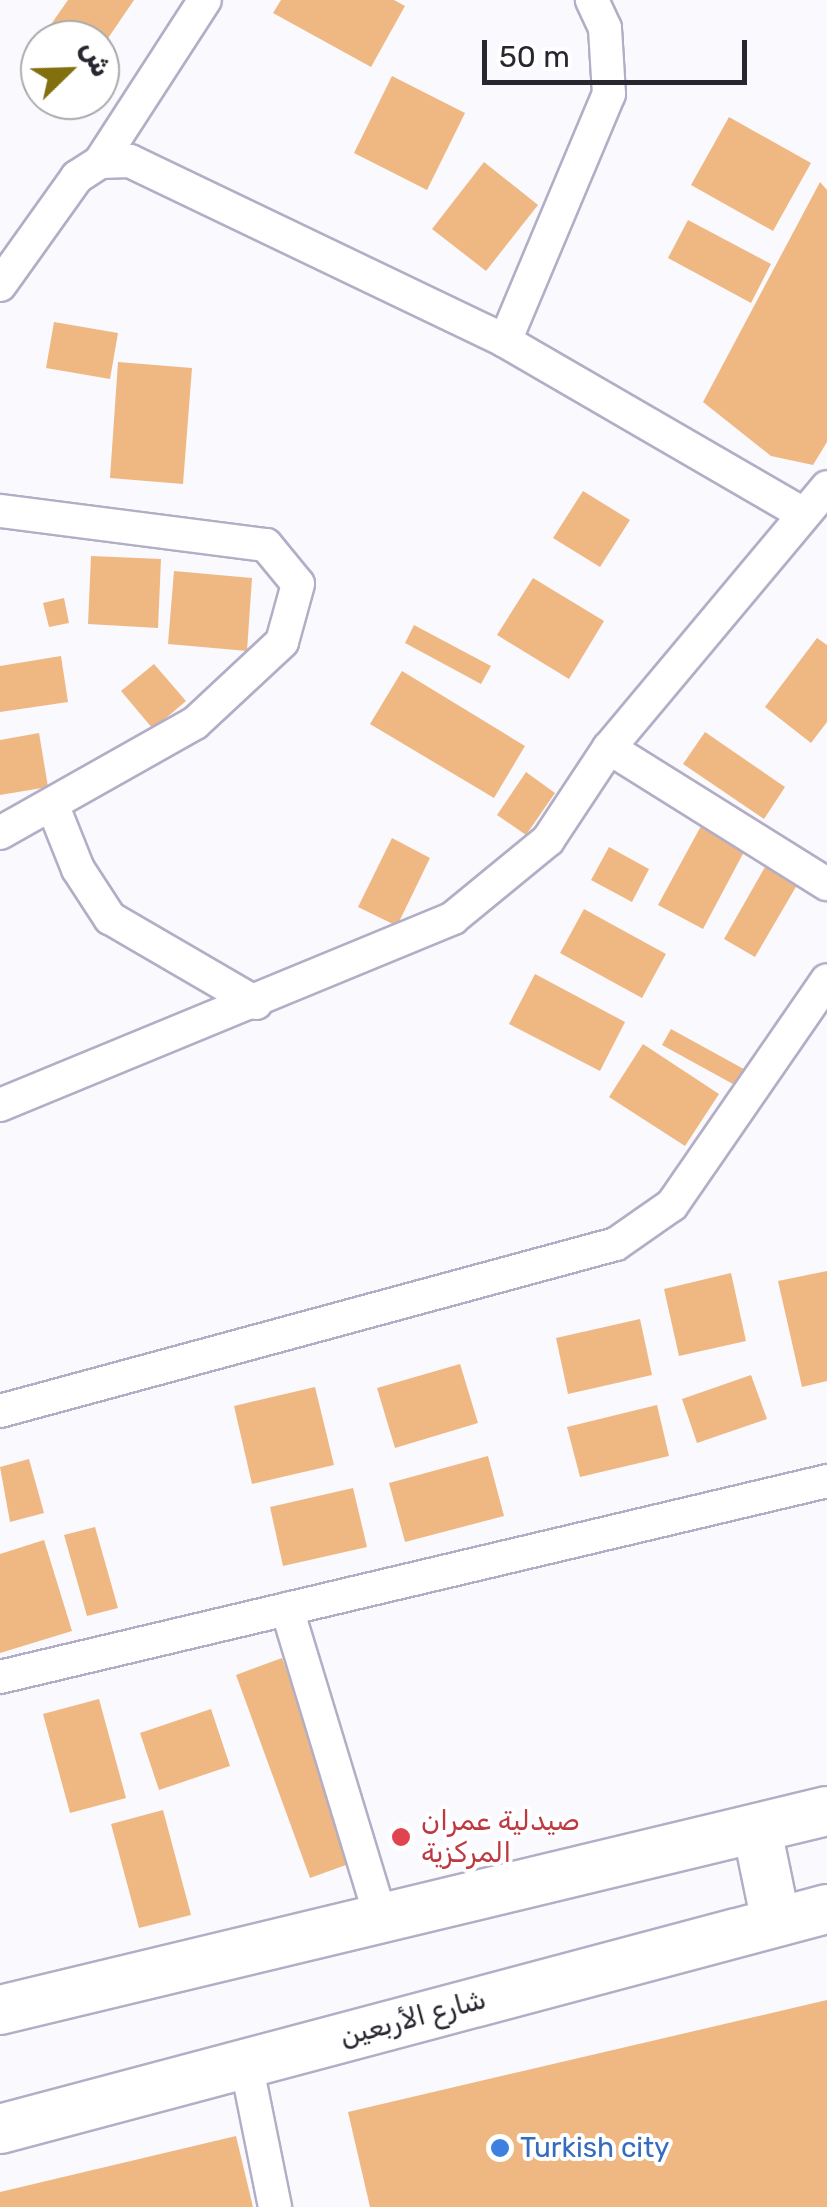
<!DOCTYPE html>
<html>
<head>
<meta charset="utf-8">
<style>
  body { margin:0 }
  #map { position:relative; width:827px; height:2207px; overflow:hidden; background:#faf9fe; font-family:Rubik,"Noto Naskh Arabic",sans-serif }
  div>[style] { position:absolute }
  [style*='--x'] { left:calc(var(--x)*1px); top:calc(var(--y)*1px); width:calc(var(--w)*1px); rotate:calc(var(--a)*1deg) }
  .building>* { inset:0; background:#efb883 }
  .roads { filter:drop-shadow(2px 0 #b3aec6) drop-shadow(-2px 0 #b3aec6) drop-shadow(0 2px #b3aec6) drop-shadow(0 -2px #b3aec6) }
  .street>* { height:32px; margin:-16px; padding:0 16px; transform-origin:16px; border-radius:16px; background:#fff }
  .secondary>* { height:48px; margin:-24px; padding:0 24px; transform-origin:24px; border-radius:24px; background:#fff }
  .dots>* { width:28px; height:28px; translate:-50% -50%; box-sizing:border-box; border:5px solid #fff; border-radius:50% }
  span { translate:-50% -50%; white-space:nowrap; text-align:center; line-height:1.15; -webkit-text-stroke:8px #fff; paint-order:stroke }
  .health-label { font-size:28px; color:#be3a42 }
  .left { translate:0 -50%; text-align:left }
  .street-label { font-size:28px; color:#282730 }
  .shop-label { font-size:28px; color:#366cbe }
  .north { position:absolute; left:20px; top:20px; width:100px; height:100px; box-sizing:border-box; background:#fff; border:2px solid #a9a9ac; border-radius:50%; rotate:67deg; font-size:28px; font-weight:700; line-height:40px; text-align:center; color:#282730 }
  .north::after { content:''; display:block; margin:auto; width:35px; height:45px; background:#826f0e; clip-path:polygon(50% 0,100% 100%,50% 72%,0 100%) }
  .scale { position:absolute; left:482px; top:40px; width:265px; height:45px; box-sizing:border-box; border:5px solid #282730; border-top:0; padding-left:12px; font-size:30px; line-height:35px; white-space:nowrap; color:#282730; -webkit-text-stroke:8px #fff; paint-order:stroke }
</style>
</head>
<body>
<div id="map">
  <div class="building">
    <div style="clip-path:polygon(68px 0,134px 0,100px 50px,100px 40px,61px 40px,47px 30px)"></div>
    <div style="clip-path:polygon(281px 0,394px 0,405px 6px,371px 67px,273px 13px)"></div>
    <div style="clip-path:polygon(392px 76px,465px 113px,427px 190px,354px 153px)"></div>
    <div style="clip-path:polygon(729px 117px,811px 163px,773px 231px,691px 185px)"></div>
    <div style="clip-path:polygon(484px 162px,538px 205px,486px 271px,432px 229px)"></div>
    <div style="clip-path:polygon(820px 182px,827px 190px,827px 442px,813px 465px,771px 456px,703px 402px)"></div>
    <div style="clip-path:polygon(688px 220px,771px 264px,751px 303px,668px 258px)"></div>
    <div style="clip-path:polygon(54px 322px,118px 333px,110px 379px,46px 368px)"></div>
    <div style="clip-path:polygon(118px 362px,192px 368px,183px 484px,110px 478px)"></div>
    <div style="clip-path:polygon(583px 491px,630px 520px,600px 567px,553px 538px)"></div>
    <div style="clip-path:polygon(91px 556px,161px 559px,158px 628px,88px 624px)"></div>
    <div style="clip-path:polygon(174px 571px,252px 578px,247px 651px,168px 644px)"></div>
    <div style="clip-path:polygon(533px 578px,604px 621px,569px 679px,497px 635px)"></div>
    <div style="clip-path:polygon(64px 598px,69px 623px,49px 627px,43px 603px)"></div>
    <div style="clip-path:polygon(414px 625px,491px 666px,481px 684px,405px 643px)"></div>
    <div style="clip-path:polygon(817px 638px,827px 645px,827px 722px,811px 743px,765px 707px)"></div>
    <div style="clip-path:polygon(61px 656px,68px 702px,0 712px,0 666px)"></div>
    <div style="clip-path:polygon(154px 664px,186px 701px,153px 729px,121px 691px)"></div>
    <div style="clip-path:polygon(402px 671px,525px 746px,494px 798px,370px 724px)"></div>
    <div style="clip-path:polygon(705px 732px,785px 787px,764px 819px,683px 764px)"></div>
    <div style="clip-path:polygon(39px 733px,48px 787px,0 795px,0 740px)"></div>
    <div style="clip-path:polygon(526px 772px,555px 793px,526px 835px,497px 815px)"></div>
    <div style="clip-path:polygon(701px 826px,745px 850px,703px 929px,658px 905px)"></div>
    <div style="clip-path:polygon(392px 838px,430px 858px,397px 926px,358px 907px)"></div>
    <div style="clip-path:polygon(609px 847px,649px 869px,632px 902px,591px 880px)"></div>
    <div style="clip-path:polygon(765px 867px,797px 885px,755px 957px,724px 939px)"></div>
    <div style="clip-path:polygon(584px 909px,666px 954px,642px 998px,560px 953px)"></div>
    <div style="clip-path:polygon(535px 974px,625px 1022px,600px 1071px,509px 1024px)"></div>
    <div style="clip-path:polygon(671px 1029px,751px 1073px,742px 1089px,662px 1045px)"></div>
    <div style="clip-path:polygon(643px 1044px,719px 1094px,685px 1146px,609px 1097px)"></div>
    <div style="clip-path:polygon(827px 1271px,827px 1381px,802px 1387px,778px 1281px)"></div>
    <div style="clip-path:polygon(731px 1273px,746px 1341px,679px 1356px,664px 1289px)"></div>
    <div style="clip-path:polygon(640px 1319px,652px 1375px,568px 1394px,556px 1338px)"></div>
    <div style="clip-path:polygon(460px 1364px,478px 1423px,395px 1448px,377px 1388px)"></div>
    <div style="clip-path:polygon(751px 1375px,767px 1419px,697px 1443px,682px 1399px)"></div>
    <div style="clip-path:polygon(315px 1387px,334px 1465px,252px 1484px,234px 1406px)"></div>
    <div style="clip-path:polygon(657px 1405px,669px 1456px,580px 1477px,567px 1427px)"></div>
    <div style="clip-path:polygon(488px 1456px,504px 1516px,405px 1542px,389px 1483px)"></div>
    <div style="clip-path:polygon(29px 1459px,44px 1513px,10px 1522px,0 1467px)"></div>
    <div style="clip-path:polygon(353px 1488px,367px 1547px,283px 1566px,270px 1507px)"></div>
    <div style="clip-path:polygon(95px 1527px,118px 1608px,87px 1616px,64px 1535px)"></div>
    <div style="clip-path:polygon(44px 1540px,72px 1631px,0 1653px,0 1554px)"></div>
    <div style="clip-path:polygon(282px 1658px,357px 1861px,310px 1878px,236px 1675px)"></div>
    <div style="clip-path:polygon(99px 1699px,126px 1798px,70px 1813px,43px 1714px)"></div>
    <div style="clip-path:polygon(211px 1709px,230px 1766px,159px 1790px,140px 1733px)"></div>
    <div style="clip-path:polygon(163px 1810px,191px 1915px,139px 1928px,111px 1824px)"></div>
    <div style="clip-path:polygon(827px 2000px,827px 2207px,370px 2207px,348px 2112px)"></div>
    <div style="clip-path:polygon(236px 2136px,253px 2207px,0 2207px,0 2192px)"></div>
  </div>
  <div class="roads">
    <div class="street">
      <div style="--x:100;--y:162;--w:30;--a:-2"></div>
      <div style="--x:130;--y:161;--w:416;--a:25.6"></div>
      <div style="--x:505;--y:341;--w:343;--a:30.1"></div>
      <div style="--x:0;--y:285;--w:133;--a:-54.5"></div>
      <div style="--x:77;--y:177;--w:27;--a:-33"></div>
      <div style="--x:100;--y:162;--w:193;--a:-57.1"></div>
      <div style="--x:505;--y:341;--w:268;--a:-67.2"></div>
      <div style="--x:609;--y:94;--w:66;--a:-93.5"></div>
      <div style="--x:605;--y:28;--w:31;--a:-115"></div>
      <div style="--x:0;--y:511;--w:268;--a:7.3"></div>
      <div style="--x:266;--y:545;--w:50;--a:50.6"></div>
      <div style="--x:298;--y:584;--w:60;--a:105.4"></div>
      <div style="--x:282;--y:642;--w:119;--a:137"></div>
      <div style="--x:195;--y:723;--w:224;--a:150.6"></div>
      <div style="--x:609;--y:748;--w:257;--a:32"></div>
      <div style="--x:52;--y:804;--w:70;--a:68.2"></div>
      <div style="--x:78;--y:869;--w:59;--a:56.9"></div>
      <div style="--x:110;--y:918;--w:169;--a:30.2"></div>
      <div style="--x:0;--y:1105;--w:490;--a:-22.4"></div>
      <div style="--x:453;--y:918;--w:123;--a:-39.4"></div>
      <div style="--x:548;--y:840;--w:110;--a:-56.5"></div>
      <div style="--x:609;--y:748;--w:340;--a:-50.1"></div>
      <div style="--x:0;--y:1411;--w:638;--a:-15.17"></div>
      <div style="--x:616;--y:1244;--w:68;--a:-34.9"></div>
      <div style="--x:672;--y:1205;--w:273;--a:-55.4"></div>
      <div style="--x:287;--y:1609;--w:321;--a:73.1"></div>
      <div style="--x:0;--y:1677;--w:850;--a:-13.33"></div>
      <div style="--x:246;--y:2063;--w:147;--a:78.6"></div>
    </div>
    <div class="secondary">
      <div style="--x:757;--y:1830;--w:94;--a:78.3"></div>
      <div style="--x:0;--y:2010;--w:851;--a:-13.53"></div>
      <div style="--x:0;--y:2129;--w:856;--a:-14.9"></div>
    </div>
  </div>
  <div class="dots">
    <div style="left:401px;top:1837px;background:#e0444e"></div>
    <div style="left:500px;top:2148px;background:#3f7fe0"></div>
  </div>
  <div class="health-label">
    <span class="left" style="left:421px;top:1837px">صيدلية عمران<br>المركزية</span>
  </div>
  <div class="street-label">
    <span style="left:413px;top:2018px;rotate:-15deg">شارع الأربعين</span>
  </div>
  <div class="shop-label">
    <span class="left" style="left:520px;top:2148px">Turkish city</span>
  </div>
  <div class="north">ش</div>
  <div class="scale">50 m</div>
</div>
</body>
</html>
